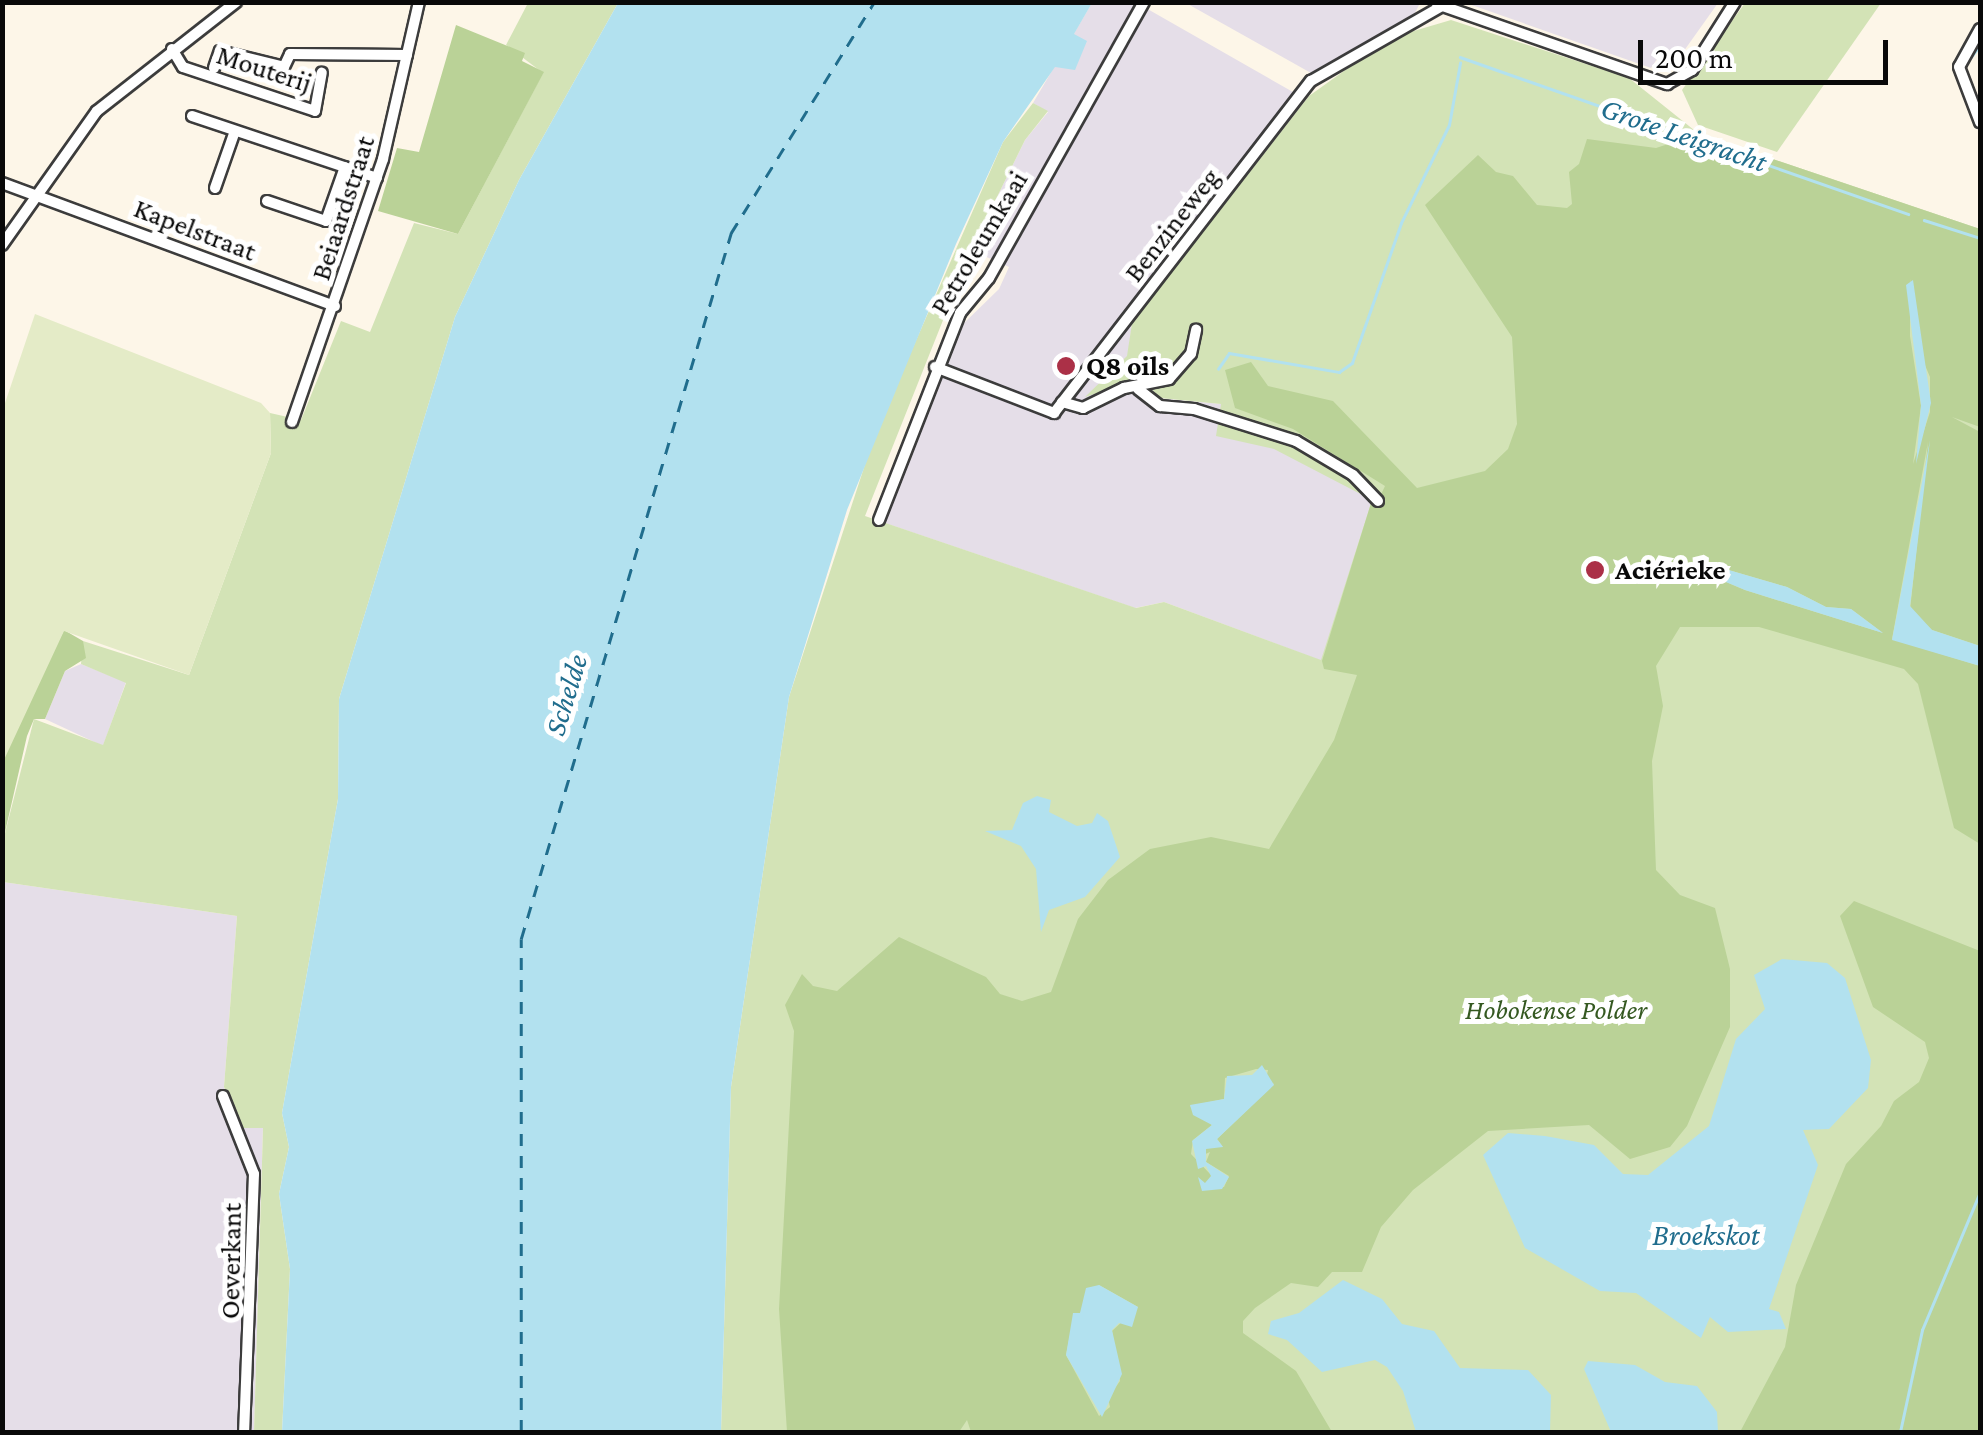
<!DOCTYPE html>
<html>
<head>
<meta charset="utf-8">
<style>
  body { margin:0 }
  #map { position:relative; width:1983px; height:1435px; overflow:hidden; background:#fdf6e8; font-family:"Crimson Pro",serif }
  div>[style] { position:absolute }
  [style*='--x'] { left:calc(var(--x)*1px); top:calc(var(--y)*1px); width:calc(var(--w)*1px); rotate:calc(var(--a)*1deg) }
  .industrial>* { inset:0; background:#e5dee8 }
  .green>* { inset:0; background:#d3e3b6 }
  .forest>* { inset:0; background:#bad297 }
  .pitch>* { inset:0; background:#e4ebc7 }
  .water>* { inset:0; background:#b2e1ef }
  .stream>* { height:2.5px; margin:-1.25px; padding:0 1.25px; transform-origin:1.25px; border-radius:1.25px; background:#b2e1ef }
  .ferry>* { height:2.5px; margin-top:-1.25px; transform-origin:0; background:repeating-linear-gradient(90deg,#206d8d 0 12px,transparent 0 22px) }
  .roads { filter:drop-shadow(2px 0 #3c3c3c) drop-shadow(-2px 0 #3c3c3c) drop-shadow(0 2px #3c3c3c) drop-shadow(0 -2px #3c3c3c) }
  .minor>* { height:10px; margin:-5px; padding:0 5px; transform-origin:5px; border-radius:5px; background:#fff }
  .dots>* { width:28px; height:28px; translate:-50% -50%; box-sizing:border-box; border:5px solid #fff; border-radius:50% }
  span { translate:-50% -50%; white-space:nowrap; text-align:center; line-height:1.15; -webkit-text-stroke:10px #fff; paint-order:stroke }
  .street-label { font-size:28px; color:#090909 }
  .poi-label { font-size:28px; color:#090909; font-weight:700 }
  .left { translate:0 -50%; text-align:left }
  .park-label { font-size:28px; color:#355921; font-style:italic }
  .water-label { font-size:30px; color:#206d8d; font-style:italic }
  .frame { position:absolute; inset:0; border:5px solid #090909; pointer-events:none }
  .scale { position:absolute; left:1638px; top:40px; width:250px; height:45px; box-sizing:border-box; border:5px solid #090909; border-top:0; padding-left:12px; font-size:30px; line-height:35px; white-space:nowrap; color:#090909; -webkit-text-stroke:8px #fff; paint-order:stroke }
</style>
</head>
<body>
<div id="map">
  <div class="industrial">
    <div style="clip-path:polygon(1092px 3px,1137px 3px,1293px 92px,1157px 269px,1170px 278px,1132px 323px,1128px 356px,1092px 398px,1142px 379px,1160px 398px,1222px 404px,1293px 429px,1372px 501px,1322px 661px,1164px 602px,1135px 608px,885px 523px,960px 327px,999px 289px,1009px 267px,971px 250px,1025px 140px,1048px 112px,1033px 103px)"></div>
    <div style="clip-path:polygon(1420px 3px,1414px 15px,1311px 73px,1186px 3px)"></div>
    <div style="clip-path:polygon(1466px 3px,1718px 3px,1671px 69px,1657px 59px,1651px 68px)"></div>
    <div style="clip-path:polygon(81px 664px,126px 682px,103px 746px,45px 719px,65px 671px)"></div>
    <div style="clip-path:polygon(3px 882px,237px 916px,224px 1087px,242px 1128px,263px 1127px,254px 1432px,3px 1432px)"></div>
  </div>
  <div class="green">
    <div style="clip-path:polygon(528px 3px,618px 3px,519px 180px,455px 317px,339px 699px,338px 799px,282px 1113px,289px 1147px,279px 1194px,290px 1269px,282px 1432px,254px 1432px,263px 1128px,242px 1128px,224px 1087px,237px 916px,3px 882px,3px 841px,34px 719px,103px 745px,126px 683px,81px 664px,83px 641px,189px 675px,271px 453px,270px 413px,301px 420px,341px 321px,370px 332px,414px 223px,458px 234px,543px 73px,506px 45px)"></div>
    <div style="clip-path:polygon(1745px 3px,1881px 3px,1777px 152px,1698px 125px,1682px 90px)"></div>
    <div style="clip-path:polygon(1451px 20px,1629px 78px,1699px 134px,1980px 229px,1980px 1432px,721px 1432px,731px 1087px,789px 697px,875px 434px,1003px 142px,1033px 103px,1048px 111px,1025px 140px,971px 250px,865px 516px,1136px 608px,1164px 602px,1321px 660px,1372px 500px,1274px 449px,1216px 436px,1221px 404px,1160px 398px,1142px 379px,1085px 397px,1127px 356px,1132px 323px,1309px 96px,1390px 38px)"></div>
  </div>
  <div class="forest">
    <div style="clip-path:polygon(456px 25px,525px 53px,522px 61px,544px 72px,458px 234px,378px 211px,397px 148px,419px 152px)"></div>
    <div style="clip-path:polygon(evenodd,1699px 134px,1980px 229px,1980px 427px,1952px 417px,1980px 432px,1980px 646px,1932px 630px,1910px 610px,1928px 442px,1892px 639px,1980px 666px,1980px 844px,1954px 828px,1918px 684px,1904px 669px,1759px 627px,1680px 627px,1656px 666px,1663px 706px,1652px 761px,1656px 870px,1680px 895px,1715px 908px,1730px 969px,1730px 1027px,1687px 1126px,1670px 1147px,1630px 1159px,1589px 1125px,1488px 1131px,1413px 1190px,1381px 1227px,1362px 1272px,1332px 1272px,1318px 1287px,1291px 1283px,1255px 1308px,1243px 1321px,1243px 1333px,1296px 1371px,1332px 1432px,971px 1432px,967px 1420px,959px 1432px,787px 1432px,779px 1309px,794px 1031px,785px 1005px,802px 974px,813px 986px,837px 991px,899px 937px,986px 977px,1000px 994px,1022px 1001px,1051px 992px,1078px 919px,1108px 880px,1150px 849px,1211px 837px,1269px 849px,1334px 740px,1357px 675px,1324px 669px,1322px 661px,1372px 500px,1378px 501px,1385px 486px,1293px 429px,1235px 408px,1225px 370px,1251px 362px,1268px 386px,1333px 401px,1417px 488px,1485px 471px,1508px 449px,1517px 424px,1512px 337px,1425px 205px,1478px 155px,1496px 172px,1513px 176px,1537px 205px,1567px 208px,1572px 204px,1569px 172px,1579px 164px,1587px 139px,1656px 148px,1699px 134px,1910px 279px,1919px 351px,1930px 377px,1930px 412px,1913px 464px,1921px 406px,1910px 336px,1910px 279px,1699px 134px,1708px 564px,1787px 587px,1826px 607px,1851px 609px,1883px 633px,1745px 590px,1707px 574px,1708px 564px,1699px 134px,1256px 1069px,1268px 1070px,1266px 1079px,1274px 1084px,1217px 1139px,1223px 1147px,1210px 1144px,1201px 1156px,1210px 1152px,1206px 1162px,1229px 1176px,1224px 1187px,1204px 1189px,1212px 1176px,1191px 1154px,1193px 1140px,1212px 1125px,1190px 1106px,1224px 1099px,1225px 1078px,1256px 1069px,1699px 134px,1099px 1285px,1138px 1307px,1112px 1331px,1120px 1381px,1108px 1398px,1110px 1407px,1099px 1416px,1066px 1355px,1072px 1325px,1099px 1285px)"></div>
    <div style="clip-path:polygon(64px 630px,83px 641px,86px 658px,65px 671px,45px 719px,34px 719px,27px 736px,3px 841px,3px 762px,9px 738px)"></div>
    <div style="clip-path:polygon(1854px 901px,1980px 951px,1980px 1432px,1740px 1432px,1785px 1347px,1796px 1285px,1846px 1164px,1881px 1126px,1894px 1101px,1919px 1082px,1929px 1058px,1925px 1042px,1873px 1007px,1840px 916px)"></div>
  </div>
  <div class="pitch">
    <div style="clip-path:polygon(35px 314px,261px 403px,270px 413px,271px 453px,189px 675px,64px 631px,3px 762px,3px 409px)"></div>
  </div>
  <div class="water">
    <div style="clip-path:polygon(618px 3px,1092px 3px,1074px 34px,1087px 41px,1075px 70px,1055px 67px,1003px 142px,956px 244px,847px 510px,789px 697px,731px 1087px,721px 1432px,282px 1432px,290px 1269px,279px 1194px,289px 1147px,282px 1113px,338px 799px,339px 699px,455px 317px,519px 180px)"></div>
    <div style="clip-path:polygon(1913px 280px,1931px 403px,1916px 464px,1921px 405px,1906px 285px)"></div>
    <div style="clip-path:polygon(1930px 440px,1910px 606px,1932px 630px,1980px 646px,1980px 666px,1892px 640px)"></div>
    <div style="clip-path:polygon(1708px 564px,1787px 587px,1826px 607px,1851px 609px,1883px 633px,1745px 590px,1707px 574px)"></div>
    <div style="clip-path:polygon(1037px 796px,1051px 800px,1049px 812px,1077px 826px,1092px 823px,1097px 813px,1108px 821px,1120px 857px,1085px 897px,1049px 910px,1041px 932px,1036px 869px,1021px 846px,985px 831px,1012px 830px,1023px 803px)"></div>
    <div style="clip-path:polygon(1782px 959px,1827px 963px,1845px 978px,1871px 1060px,1868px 1088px,1829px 1129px,1803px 1130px,1818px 1165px,1769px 1309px,1779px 1312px,1786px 1329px,1728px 1332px,1710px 1317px,1701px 1338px,1636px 1293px,1600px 1291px,1525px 1248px,1483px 1155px,1508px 1133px,1545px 1136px,1594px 1145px,1623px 1174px,1648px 1175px,1709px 1126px,1736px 1039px,1765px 1009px,1754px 975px)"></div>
    <div style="clip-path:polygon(1262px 1065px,1274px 1085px,1217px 1139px,1223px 1147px,1206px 1149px,1206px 1162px,1229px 1177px,1222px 1189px,1202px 1191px,1198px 1177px,1205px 1183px,1211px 1176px,1206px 1166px,1198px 1169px,1192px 1141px,1212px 1125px,1193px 1115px,1190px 1105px,1224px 1099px,1227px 1076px,1252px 1075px)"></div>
    <div style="clip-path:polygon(1343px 1280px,1382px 1299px,1402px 1324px,1434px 1331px,1460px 1368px,1528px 1370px,1551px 1395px,1550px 1432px,1416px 1432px,1403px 1391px,1387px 1367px,1375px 1360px,1322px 1372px,1287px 1340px,1268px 1334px,1271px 1321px,1299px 1313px)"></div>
    <div style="clip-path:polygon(1099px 1285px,1138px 1307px,1132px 1327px,1119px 1323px,1112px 1330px,1122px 1374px,1102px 1417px,1066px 1355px,1073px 1313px,1080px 1313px,1086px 1288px)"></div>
    <div style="clip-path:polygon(1588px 1361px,1635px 1365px,1665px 1382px,1697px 1386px,1717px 1412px,1718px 1432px,1611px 1432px,1584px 1369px)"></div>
  </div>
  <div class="stream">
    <div style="--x:1460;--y:57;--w:475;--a:19.3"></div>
    <div style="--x:1971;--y:57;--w:15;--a:-53"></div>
    <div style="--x:1924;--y:220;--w:59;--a:17.8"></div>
    <div style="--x:1218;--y:369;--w:19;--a:-55"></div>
    <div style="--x:1229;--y:353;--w:112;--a:9.8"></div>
    <div style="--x:1339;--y:372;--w:16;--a:-35"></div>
    <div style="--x:1352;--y:363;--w:148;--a:-70.7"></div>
    <div style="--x:1401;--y:223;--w:109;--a:-63.9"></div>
    <div style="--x:1449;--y:125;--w:63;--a:-79.9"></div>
    <div style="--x:1900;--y:1432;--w:104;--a:-77.8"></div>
    <div style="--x:1922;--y:1330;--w:150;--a:-67.2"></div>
  </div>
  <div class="ferry">
    <div style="--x:521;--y:1432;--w:493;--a:-90"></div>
    <div style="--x:521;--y:939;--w:737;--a:-73.43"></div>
    <div style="--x:731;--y:233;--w:272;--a:-58.2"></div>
  </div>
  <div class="roads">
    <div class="minor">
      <div style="--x:1437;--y:4;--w:244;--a:19.2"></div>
      <div style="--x:1667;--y:84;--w:29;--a:-29"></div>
      <div style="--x:1692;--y:70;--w:80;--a:-57.7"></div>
      <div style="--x:1980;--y:29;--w:43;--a:118.9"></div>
      <div style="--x:1959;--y:67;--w:59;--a:69.1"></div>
      <div style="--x:172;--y:49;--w:21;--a:59"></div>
      <div style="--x:183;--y:67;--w:139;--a:18.4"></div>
      <div style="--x:315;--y:111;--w:39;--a:-80"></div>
      <div style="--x:214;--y:68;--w:18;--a:-71"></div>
      <div style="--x:220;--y:51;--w:66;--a:14"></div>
      <div style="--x:284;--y:67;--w:14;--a:-65"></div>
      <div style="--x:290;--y:54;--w:117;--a:0.5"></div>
      <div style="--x:192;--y:116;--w:195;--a:18.5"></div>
      <div style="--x:2;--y:183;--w:355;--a:20.3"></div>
      <div style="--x:215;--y:188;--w:60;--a:-70.7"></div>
      <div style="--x:267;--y:201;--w:62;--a:18.7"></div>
      <div style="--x:326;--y:221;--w:57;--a:-70.6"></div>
      <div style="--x:2;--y:245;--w:164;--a:-54.7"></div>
      <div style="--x:97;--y:111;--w:177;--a:-38.1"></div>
      <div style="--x:935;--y:367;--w:128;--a:21.1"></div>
      <div style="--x:1054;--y:413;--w:420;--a:-52.3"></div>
      <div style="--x:1311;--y:81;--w:149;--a:-29.8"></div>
      <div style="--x:1138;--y:389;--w:28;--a:38"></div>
      <div style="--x:1160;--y:406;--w:34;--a:5"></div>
      <div style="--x:1194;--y:409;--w:107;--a:17.4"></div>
      <div style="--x:1296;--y:441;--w:66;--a:30.8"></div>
      <div style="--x:1353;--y:475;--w:36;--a:46"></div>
      <div style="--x:1062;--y:402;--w:22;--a:16"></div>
      <div style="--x:1083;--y:408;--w:46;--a:-26"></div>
      <div style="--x:1124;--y:388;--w:46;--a:-11.3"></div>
      <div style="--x:1169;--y:379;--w:33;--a:-49"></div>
      <div style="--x:1191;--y:354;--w:25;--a:-78"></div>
      <div style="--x:292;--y:422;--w:278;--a:-70.9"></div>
      <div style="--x:383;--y:159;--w:161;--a:-77.1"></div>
      <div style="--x:879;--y:520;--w:222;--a:-68.6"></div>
      <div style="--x:960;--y:313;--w:45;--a:-50.4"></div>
      <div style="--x:989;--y:278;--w:317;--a:-60.7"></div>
      <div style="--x:223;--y:1096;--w:84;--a:68.3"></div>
      <div style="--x:254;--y:1174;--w:258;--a:92.2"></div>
    </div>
  </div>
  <div class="dots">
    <div style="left:1066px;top:366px;background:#ab3047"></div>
    <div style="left:1595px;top:570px;background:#ab3047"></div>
  </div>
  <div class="street-label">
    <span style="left:264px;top:69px;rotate:18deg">Mouterij</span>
    <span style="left:343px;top:208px;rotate:-72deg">Beiaardstraat</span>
    <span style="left:1172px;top:225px;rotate:-52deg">Benzineweg</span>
    <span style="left:195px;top:230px;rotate:21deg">Kapelstraat</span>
    <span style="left:979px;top:243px;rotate:-59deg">Petroleumkaai</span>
    <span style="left:231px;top:1261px;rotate:-89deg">Oeverkant</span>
  </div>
  <div class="poi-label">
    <span class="left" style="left:1086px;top:366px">Q8 oils</span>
    <span class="left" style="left:1615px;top:570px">Aciérieke</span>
  </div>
  <div class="park-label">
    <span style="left:1556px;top:1010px">Hobokense Polder</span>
  </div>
  <div class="water-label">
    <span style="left:1684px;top:135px;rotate:19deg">Grote Leigracht</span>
    <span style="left:566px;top:695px;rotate:-73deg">Schelde</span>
    <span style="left:1706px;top:1235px">Broekskot</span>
  </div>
  <div class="frame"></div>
  <div class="scale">200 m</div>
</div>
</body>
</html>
